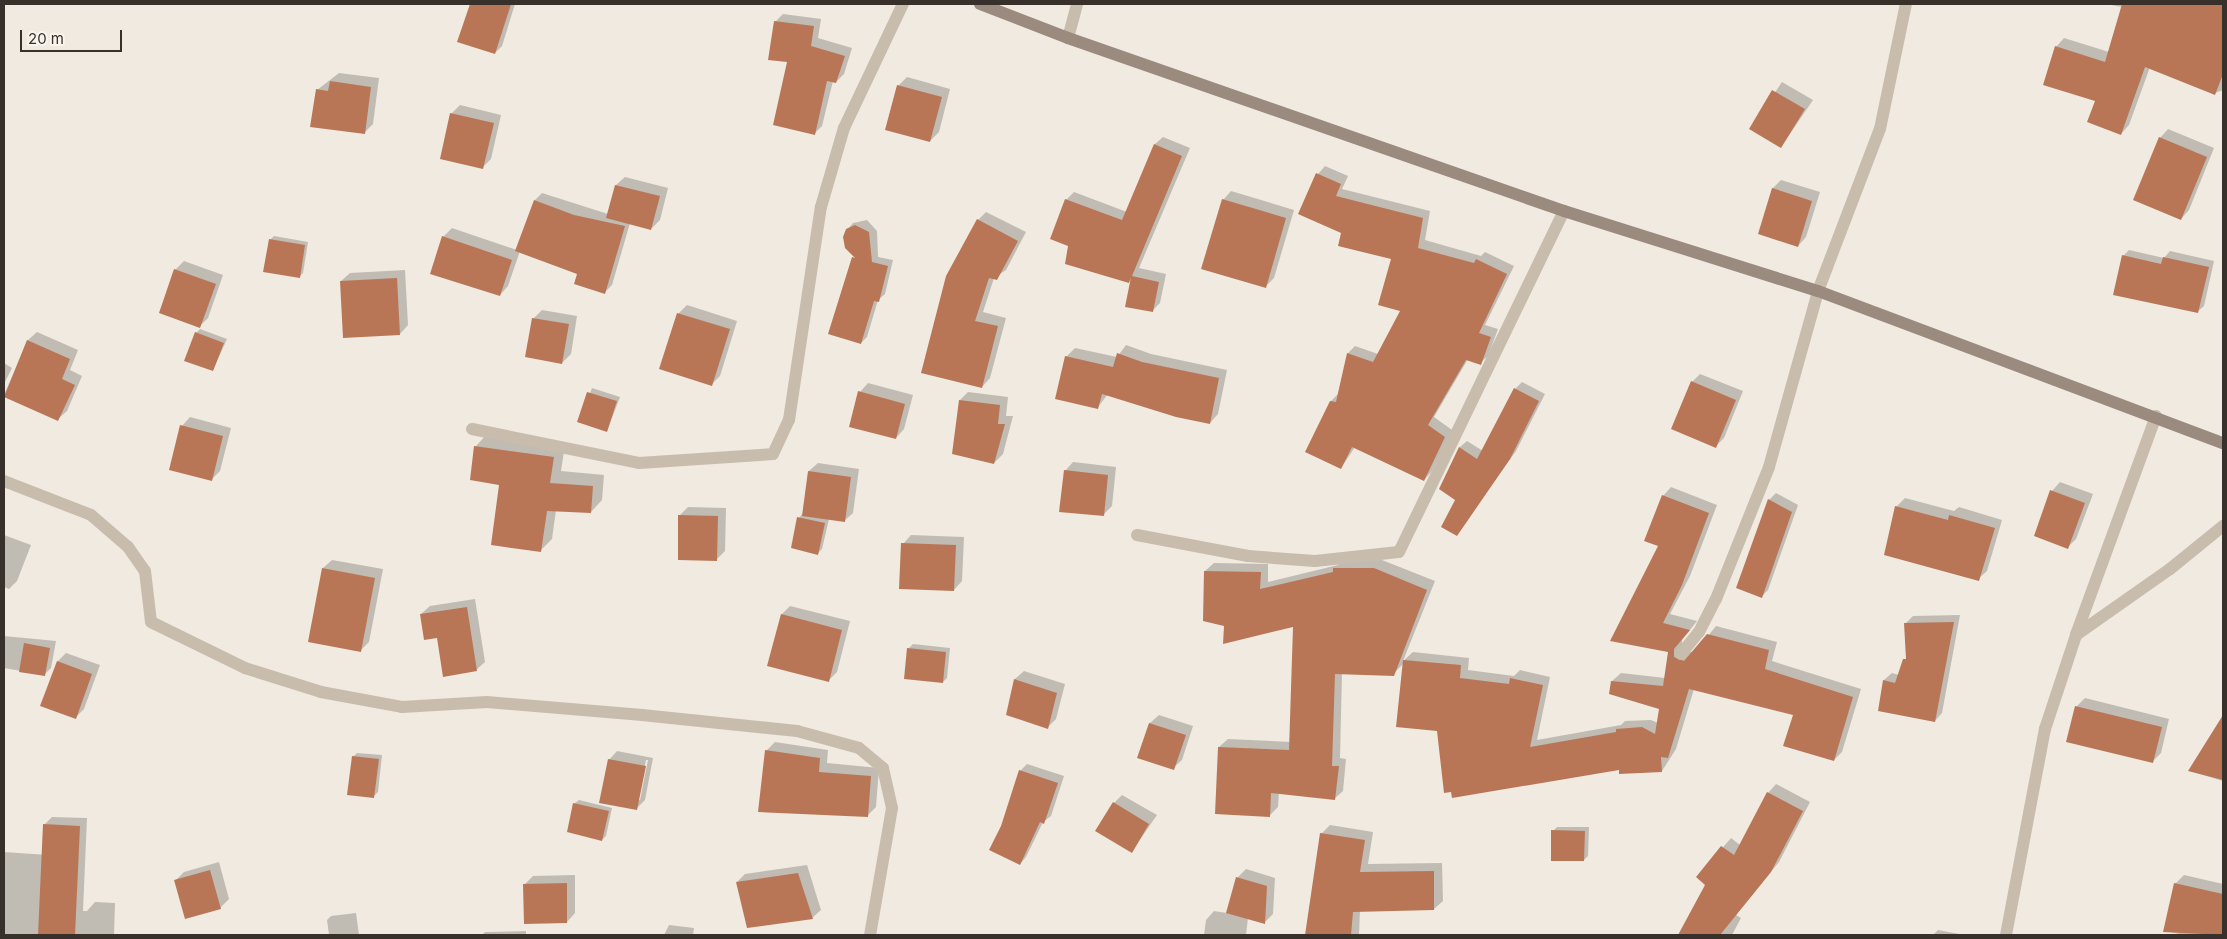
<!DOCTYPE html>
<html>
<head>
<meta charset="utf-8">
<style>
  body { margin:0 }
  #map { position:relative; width:2227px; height:939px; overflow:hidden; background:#f1eae0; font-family:Inter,sans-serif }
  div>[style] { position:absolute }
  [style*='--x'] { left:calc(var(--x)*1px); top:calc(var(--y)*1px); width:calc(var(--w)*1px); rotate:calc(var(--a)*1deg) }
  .shadow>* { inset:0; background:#0003 }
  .building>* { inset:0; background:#b97656 }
  .street>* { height:12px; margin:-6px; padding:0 6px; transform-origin:6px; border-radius:6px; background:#c8bcad }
  .secondary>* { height:12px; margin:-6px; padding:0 6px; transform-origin:6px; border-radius:6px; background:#9b8b7f }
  span { translate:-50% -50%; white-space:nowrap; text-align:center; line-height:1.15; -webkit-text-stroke:4px #f9f4ed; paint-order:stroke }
  .frame { position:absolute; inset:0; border:5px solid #37302b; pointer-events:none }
  .scale { position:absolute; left:20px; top:30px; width:102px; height:22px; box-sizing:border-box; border:2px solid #37302b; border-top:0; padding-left:6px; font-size:15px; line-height:18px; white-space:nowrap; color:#37302b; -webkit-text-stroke:4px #f9f4ed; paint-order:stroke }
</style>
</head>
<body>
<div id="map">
  <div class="shadow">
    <div style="clip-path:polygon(471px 4px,515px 4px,502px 46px,495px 53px,459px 41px)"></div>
    <div style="clip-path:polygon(2106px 4px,2223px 4px,2223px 90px,2215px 93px,2150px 67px,2129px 125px,2121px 134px,2056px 47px,2064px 38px,2109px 52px,2122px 7px)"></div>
    <div style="clip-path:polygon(783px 14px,821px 19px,818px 38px,852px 48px,844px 74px,836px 82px,833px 81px,822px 126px,814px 134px,775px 22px)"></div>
    <div style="clip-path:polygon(339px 73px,379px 78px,373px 124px,364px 133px,317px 90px)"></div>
    <div style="clip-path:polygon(907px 77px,950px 89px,939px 132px,930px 141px,898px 86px)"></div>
    <div style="clip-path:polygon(1782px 82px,1813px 100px,1781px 147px,1751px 129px)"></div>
    <div style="clip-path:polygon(460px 105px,501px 115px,491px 159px,483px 167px,451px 114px)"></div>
    <div style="clip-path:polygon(2168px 129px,2214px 148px,2189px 210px,2181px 219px,2160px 138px)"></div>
    <div style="clip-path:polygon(1163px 137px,1190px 148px,1139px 268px,1166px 274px,1160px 303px,1152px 311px,1132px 278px,1128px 282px,1069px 245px,1066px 200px,1074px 192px,1127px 212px,1155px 144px)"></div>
    <div style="clip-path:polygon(1325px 166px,1348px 176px,1342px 189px,1430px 211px,1425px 240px,1481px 256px,1485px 252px,1514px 266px,1485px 325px,1498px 329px,1488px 356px,1480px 363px,1468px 359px,1434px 417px,1452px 430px,1431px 472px,1424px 480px,1355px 447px,1341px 468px,1331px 401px,1338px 394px,1348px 353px,1355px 346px,1378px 354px,1402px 310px,1392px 258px,1343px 233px,1318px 174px)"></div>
    <div style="clip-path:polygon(625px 177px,668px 188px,660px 220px,651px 229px,630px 223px,612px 285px,605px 292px,579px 273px,520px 251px,508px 286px,500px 295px,443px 237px,452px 228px,517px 250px,535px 200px,542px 193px,608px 214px,616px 185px)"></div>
    <div style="clip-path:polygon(1781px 180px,1820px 192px,1806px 237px,1798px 246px,1773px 188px)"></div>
    <div style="clip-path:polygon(1231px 191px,1294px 210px,1274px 278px,1265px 287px,1223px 200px)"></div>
    <div style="clip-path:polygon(986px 212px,1026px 232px,1006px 270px,994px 278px,983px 312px,1006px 318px,990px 378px,982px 387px,923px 372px,978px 220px)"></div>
    <div style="clip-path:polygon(867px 220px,877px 231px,878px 257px,893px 260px,885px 294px,878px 300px,867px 337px,861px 343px,855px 256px,847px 230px,853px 223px)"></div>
    <div style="clip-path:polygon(274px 236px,308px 242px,303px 273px,299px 277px,270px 240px)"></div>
    <div style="clip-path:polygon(2129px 250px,2164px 258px,2170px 251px,2214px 261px,2204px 306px,2197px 312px,2123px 256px)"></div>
    <div style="clip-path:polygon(184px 261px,223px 275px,208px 318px,200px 326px,175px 270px)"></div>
    <div style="clip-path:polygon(405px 270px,408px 325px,400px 334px,341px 281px,350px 273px)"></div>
    <div style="clip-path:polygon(687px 305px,737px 321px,720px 376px,712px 384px,678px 314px)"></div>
    <div style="clip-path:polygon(542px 310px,577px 316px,571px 354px,562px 363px,533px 319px)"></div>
    <div style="clip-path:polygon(200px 329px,227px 339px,213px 370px,196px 333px)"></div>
    <div style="clip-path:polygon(37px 332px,78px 350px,70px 370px,82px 376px,67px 411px,58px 419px,4px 395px,28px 340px)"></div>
    <div style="clip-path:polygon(1126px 345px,1151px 354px,1227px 370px,1218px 414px,1210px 423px,1108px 394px,1098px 407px,1066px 357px,1075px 348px,1117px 357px)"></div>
    <div style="clip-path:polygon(4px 363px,12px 368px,4px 384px)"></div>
    <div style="clip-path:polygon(1700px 374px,1743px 391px,1724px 438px,1716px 446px,1692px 382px)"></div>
    <div style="clip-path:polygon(1522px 382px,1545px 394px,1516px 451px,1457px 534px,1457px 500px,1440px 488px,1460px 447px,1467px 441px,1483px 451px,1515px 389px)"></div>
    <div style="clip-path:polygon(868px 383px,913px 395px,904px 429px,896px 438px,860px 392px)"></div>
    <div style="clip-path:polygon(592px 388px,620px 397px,607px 431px,579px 422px)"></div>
    <div style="clip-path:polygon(968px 392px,1008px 397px,1006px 416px,1013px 416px,1003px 454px,994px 463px,960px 400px)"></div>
    <div style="clip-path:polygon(190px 417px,231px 428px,220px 471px,212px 479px,182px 426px)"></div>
    <div style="clip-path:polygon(487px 434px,565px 445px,561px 471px,604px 475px,602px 500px,591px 512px,556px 510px,552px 539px,540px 551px,476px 446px)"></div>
    <div style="clip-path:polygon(1073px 462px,1116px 467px,1112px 506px,1103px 515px,1065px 471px)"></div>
    <div style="clip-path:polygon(818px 463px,859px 469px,853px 513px,844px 521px,829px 519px,822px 549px,818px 553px,799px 518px,803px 513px,809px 471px)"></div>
    <div style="clip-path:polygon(2060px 482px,2093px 494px,2076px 539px,2068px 547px,2052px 491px)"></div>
    <div style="clip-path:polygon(1671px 487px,1717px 505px,1690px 576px,1670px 614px,1697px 621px,1682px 640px,1683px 652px,1695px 652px,1716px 626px,1777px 642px,1772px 661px,1861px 689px,1842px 752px,1834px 760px,1794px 714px,1694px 689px,1676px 749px,1662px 771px,1620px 768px,1438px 730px,1404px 663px,1393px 674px,1342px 673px,1340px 758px,1346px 759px,1343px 791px,1334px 799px,1279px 792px,1278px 807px,1270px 815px,1219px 747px,1228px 739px,1291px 742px,1294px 625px,1225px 624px,1205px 571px,1214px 563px,1268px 564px,1268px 582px,1338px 565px,1343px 560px,1382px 560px,1435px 581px,1403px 661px,1413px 652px,1469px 658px,1468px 670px,1514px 676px,1520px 670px,1550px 677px,1537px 740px,1621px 725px,1625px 721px,1651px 720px,1658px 723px,1661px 708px,1612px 681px,1621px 673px,1665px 678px,1669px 651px,1612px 640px,1660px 546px,1663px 496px)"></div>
    <div style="clip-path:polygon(1776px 493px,1798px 505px,1768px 590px,1762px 596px,1769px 500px)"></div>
    <div style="clip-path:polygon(1905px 498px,1954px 511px,1959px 507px,2002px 520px,1987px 571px,1978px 579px,1896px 507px)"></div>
    <div style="clip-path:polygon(688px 507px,726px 508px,725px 551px,716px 560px,680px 515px)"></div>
    <div style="clip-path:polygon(4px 535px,31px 545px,17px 581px,9px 589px,4px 587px)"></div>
    <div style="clip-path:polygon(911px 535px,964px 537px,962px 581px,954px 590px,903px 544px)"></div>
    <div style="clip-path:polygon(332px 560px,383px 569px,369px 642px,360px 651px,323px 568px)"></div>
    <div style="clip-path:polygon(475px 599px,485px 662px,476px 670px,438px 637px,421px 614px,430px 606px)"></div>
    <div style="clip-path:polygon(790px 606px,850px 621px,837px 672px,828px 681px,782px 614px)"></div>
    <div style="clip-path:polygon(1960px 615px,1942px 713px,1935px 721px,1879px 710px,1884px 680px,1892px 673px,1899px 675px,1907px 656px,1905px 624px,1913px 616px)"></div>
    <div style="clip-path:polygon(4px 636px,56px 641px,51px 668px,44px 675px,4px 668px)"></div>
    <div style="clip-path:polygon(913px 644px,950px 648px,947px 678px,943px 682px,909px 648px)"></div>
    <div style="clip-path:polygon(66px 653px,100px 665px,84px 709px,75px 718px,58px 661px)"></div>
    <div style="clip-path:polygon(1024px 671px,1065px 684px,1056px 719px,1048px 727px,1007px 714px,1015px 679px)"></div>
    <div style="clip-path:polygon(2085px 698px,2169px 719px,2161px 753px,2152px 762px,2076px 707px)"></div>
    <div style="clip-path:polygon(1159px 715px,1193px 726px,1182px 760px,1173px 768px,1139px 757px,1150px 723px)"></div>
    <div style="clip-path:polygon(2223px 718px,2223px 781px,2190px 771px)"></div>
    <div style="clip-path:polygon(775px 742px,828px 750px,827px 763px,879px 768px,876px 807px,867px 816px,760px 811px,766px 751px)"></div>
    <div style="clip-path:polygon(evenodd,617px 751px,653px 758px,645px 800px,637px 808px,609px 760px,617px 751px,646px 760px,648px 760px,640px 800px,638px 800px,646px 760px)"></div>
    <div style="clip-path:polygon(357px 753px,382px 755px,378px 792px,374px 796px,353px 757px)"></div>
    <div style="clip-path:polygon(1027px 764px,1064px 776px,1051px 816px,1043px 822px,1026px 857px,1020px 864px,1002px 826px,1020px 771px)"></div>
    <div style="clip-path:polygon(1776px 784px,1810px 802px,1779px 862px,1736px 915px,1741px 918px,1732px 935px,1680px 935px,1707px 884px,1697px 877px,1731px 838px,1740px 845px,1768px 793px)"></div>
    <div style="clip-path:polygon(1122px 795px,1157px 815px,1132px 851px,1114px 803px)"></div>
    <div style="clip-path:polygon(579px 800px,612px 808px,606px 836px,602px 840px,574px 804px)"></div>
    <div style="clip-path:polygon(52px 817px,87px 818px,83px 911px,87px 911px,95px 902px,115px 903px,114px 935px,4px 935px,4px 852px,48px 855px,44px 825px)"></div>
    <div style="clip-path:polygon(1330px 825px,1373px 832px,1368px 864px,1442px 863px,1443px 901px,1434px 909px,1360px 910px,1359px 935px,1306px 935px,1321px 834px)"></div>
    <div style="clip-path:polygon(1557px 827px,1589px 827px,1588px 856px,1584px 860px,1553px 831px)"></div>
    <div style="clip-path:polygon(219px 862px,229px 899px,220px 908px,176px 880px,184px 872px)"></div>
    <div style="clip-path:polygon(807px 865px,821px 910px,812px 918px,737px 882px,745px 874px)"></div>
    <div style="clip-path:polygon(1246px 869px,1275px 878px,1273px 914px,1264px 923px,1248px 918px,1246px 935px,1204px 935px,1206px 920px,1214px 911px,1227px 913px,1237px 878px)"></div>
    <div style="clip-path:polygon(575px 875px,575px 913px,567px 922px,524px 885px,533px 876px)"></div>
    <div style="clip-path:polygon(2184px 875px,2223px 884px,2223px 935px,2184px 935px,2165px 931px,2175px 884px)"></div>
    <div style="clip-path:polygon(356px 913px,359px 935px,329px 935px,327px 920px,331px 916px)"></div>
    <div style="clip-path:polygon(669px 925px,694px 928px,693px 935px,664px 935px)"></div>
    <div style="clip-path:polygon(1938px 930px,1965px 935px,1933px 935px)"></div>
    <div style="clip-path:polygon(526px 931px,526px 935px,482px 935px,485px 932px)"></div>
  </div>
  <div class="building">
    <div style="clip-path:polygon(470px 4px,511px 4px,495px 54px,457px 42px)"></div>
    <div style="clip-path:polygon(2122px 4px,2223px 4px,2223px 74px,2215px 95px,2145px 67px,2121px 135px,2087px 122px,2095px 101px,2043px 85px,2055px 46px,2105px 62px)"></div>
    <div style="clip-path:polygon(774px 21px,814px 26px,811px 46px,845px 56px,836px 83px,827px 81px,815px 135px,773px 125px,787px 62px,768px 60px)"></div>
    <div style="clip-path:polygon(330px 81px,371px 87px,365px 134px,310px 127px,316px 89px,328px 91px)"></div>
    <div style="clip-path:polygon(897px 85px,942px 97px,930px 142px,885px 130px)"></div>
    <div style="clip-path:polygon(1772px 90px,1805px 109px,1781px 148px,1749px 129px)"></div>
    <div style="clip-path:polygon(450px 113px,494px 123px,483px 169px,440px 159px)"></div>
    <div style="clip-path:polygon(2159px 137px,2207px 157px,2181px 220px,2133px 200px)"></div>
    <div style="clip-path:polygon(1154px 144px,1182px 156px,1132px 276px,1159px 282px,1153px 312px,1125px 307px,1131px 277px,1129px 283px,1065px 264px,1068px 246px,1050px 239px,1065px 199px,1122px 220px)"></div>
    <div style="clip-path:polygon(1316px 173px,1341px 184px,1336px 196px,1423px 218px,1418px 248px,1474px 263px,1476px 259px,1507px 274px,1479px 333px,1491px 337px,1481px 365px,1466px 360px,1428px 425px,1445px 437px,1424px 481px,1352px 447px,1341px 469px,1305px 452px,1330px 401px,1336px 402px,1347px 353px,1373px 362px,1400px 311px,1378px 305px,1391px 259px,1338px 246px,1341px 233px,1298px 214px)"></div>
    <div style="clip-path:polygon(615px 185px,660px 196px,651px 230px,606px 218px)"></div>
    <div style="clip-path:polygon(1772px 188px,1812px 201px,1798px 247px,1758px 234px)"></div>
    <div style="clip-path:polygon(1222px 199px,1286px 218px,1266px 288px,1201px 269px)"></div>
    <div style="clip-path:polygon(534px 200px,574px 215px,625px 226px,605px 294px,574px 284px,577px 274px,515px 251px)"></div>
    <div style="clip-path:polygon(977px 219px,1018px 241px,997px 280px,989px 278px,975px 321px,998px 326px,982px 388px,921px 373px,946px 276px)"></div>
    <div style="clip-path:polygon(855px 225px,869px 232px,872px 262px,888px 266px,879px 302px,874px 301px,861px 344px,828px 334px,852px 257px,855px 258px,845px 248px,843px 237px,846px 229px)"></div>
    <div style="clip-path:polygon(442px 236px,512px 260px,500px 296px,430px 274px)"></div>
    <div style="clip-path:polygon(269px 239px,305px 245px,300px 278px,263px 272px)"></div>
    <div style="clip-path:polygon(2122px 255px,2161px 264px,2163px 257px,2209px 267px,2198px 313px,2113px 295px)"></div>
    <div style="clip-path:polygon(174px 269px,216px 284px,200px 328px,159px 313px)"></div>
    <div style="clip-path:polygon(397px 278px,400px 335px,343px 338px,340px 281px)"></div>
    <div style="clip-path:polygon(677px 313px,730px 329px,712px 386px,659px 369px)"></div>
    <div style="clip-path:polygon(532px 318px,569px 324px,562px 364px,525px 357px)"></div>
    <div style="clip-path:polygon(195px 332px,224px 343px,213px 371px,184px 361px)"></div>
    <div style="clip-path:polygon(27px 340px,70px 359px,62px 379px,75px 385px,58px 421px,4px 397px)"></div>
    <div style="clip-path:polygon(1117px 353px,1142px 362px,1219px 378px,1210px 424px,1176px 417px,1102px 394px,1098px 409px,1055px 399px,1065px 356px,1113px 367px)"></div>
    <div style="clip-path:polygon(1691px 381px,1736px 400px,1716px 448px,1671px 429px)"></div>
    <div style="clip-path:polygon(1514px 388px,1539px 401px,1510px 459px,1457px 536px,1441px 527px,1455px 500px,1439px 489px,1459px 447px,1477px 459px)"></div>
    <div style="clip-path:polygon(858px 391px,905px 404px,896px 439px,849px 427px)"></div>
    <div style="clip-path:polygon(587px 392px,617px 401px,607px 432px,577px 422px)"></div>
    <div style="clip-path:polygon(959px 400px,1000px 405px,998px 424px,1005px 424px,994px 464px,952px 454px)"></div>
    <div style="clip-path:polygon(180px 425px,223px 436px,212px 481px,169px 470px)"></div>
    <div style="clip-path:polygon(474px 446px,554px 457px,550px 483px,593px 486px,591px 513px,547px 511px,541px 552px,491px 545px,499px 485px,470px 480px)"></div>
    <div style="clip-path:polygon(1064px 470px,1108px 475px,1104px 516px,1059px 512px)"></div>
    <div style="clip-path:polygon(808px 471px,851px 477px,845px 522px,802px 516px)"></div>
    <div style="clip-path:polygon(2050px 490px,2085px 503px,2068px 549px,2034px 536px)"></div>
    <div style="clip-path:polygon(1662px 495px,1709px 513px,1682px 585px,1663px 623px,1690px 630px,1674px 649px,1674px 657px,1684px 661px,1707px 634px,1769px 650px,1765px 669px,1853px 697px,1834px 761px,1783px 746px,1793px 715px,1689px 689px,1668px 758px,1661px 757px,1662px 772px,1619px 774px,1619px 770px,1452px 798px,1451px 792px,1444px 793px,1437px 731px,1396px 727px,1403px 660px,1461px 665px,1460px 678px,1509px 684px,1510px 678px,1543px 685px,1530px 747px,1616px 732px,1616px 729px,1642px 727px,1655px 734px,1659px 709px,1609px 694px,1611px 681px,1663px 686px,1668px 652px,1610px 641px,1658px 546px,1644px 541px)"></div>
    <div style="clip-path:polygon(1768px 499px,1792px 512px,1762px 598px,1736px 588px)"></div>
    <div style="clip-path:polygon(1895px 506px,1948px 520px,1949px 515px,1995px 528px,1979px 581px,1884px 555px)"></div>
    <div style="clip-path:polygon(678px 515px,718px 516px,717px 561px,678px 560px)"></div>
    <div style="clip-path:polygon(797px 517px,825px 523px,818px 555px,791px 548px)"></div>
    <div style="clip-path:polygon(901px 543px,956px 545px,954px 591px,899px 589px)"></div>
    <div style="clip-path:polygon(322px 568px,375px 578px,361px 652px,308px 642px)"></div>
    <div style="clip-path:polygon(1333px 568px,1374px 568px,1427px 590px,1394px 676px,1335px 674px,1332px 766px,1339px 766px,1335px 800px,1271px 793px,1270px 817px,1215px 814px,1218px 747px,1289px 750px,1293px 627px,1223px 644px,1224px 626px,1203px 621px,1204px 571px,1261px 572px,1260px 589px,1333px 572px)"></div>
    <div style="clip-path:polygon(467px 607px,477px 671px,443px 677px,437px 638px,424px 640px,420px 614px)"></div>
    <div style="clip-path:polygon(781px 614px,842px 630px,829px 682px,767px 666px)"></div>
    <div style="clip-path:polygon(1954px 622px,1935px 722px,1878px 711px,1883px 680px,1895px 683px,1903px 659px,1906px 659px,1904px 623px)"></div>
    <div style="clip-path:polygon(24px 643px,50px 648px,45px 676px,19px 672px)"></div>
    <div style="clip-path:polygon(907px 648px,946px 652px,943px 683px,904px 679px)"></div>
    <div style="clip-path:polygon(57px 661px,92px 674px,76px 719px,40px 706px)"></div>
    <div style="clip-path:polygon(1014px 679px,1057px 693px,1048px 729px,1006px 715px)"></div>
    <div style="clip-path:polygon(2075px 706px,2162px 727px,2153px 763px,2066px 742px)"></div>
    <div style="clip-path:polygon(2223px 715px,2223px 780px,2188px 771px)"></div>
    <div style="clip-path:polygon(1149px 723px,1186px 735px,1174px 770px,1137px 758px)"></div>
    <div style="clip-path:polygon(765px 750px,820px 758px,819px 772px,871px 776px,868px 817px,758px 812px)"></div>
    <div style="clip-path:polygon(352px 756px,379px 759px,374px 798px,347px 795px)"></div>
    <div style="clip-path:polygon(608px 759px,646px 766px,637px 810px,599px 803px)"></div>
    <div style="clip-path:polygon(1019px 770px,1058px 783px,1044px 824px,1040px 822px,1020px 865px,989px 850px,1001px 826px)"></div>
    <div style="clip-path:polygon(1767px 792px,1803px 811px,1771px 872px,1720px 935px,1678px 935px,1705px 885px,1696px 877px,1721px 846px,1734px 855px)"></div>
    <div style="clip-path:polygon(1113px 802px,1149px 824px,1132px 853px,1095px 831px)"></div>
    <div style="clip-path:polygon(573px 803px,609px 811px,602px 841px,567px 832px)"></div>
    <div style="clip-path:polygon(43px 824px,80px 826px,75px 935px,38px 935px)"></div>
    <div style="clip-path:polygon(1551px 830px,1585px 831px,1584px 861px,1551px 861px)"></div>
    <div style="clip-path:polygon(1320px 833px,1365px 840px,1360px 872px,1434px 871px,1434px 910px,1353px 912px,1351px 935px,1305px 935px)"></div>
    <div style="clip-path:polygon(210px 870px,221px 909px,185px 919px,174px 880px)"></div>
    <div style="clip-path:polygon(798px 873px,813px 919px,747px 928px,736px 882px)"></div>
    <div style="clip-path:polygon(1236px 877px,1267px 886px,1265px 924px,1226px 913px)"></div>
    <div style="clip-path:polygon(567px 883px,567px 923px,524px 924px,523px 884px)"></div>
    <div style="clip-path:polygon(2174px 883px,2223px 894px,2223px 935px,2163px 932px)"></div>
  </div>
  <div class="street">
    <div style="--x:1068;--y:38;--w:35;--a:-75"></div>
    <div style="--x:2156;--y:416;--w:233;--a:110.1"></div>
    <div style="--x:2076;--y:635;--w:115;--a:-35.1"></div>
    <div style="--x:2170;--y:569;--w:68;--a:-39.1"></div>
    <div style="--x:472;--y:429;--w:170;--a:11.5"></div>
    <div style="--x:639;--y:463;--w:134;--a:-3.8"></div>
    <div style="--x:773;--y:454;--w:38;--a:-65"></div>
    <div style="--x:789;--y:420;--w:215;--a:-81.5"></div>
    <div style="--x:821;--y:207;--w:82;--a:-73.8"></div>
    <div style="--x:844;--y:128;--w:137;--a:-64.6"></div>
    <div style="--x:4;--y:481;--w:93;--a:21.3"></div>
    <div style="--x:91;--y:515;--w:49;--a:40.9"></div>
    <div style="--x:128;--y:547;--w:29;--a:55"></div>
    <div style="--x:145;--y:571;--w:51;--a:83.3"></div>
    <div style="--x:151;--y:622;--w:105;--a:26.1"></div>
    <div style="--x:245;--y:668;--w:80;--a:17.5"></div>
    <div style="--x:321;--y:692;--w:82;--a:10.5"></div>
    <div style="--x:402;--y:707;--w:85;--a:-3.4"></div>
    <div style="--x:487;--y:702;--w:156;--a:4.8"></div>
    <div style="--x:642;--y:715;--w:156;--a:5.9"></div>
    <div style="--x:797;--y:731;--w:64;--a:15.3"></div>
    <div style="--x:859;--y:748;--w:31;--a:40"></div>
    <div style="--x:883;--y:768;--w:41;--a:77.3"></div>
    <div style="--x:892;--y:808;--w:129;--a:99.8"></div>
    <div style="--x:1137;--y:535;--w:113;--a:10.7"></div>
    <div style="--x:1248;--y:556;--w:67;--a:4.3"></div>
    <div style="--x:1315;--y:561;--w:84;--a:-6.1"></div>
    <div style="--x:1399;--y:552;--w:379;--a:-64.2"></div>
    <div style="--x:1681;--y:654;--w:28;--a:-51"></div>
    <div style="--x:1699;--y:632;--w:37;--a:-63"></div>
    <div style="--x:1716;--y:599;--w:142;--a:-68.1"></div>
    <div style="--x:1769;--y:467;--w:183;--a:-74.4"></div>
    <div style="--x:1818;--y:291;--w:173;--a:-69.1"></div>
    <div style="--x:1880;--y:129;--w:128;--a:-78.3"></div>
    <div style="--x:2006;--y:935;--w:210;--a:-79.3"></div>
    <div style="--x:2045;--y:729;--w:99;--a:-71.7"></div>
  </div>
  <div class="secondary">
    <div style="--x:980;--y:4;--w:94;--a:21.1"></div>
    <div style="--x:1068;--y:38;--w:525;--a:19.23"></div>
    <div style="--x:1564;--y:211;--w:266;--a:17.5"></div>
    <div style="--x:1818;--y:291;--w:433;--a:20.6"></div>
  </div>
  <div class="frame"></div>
  <div class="scale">20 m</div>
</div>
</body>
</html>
